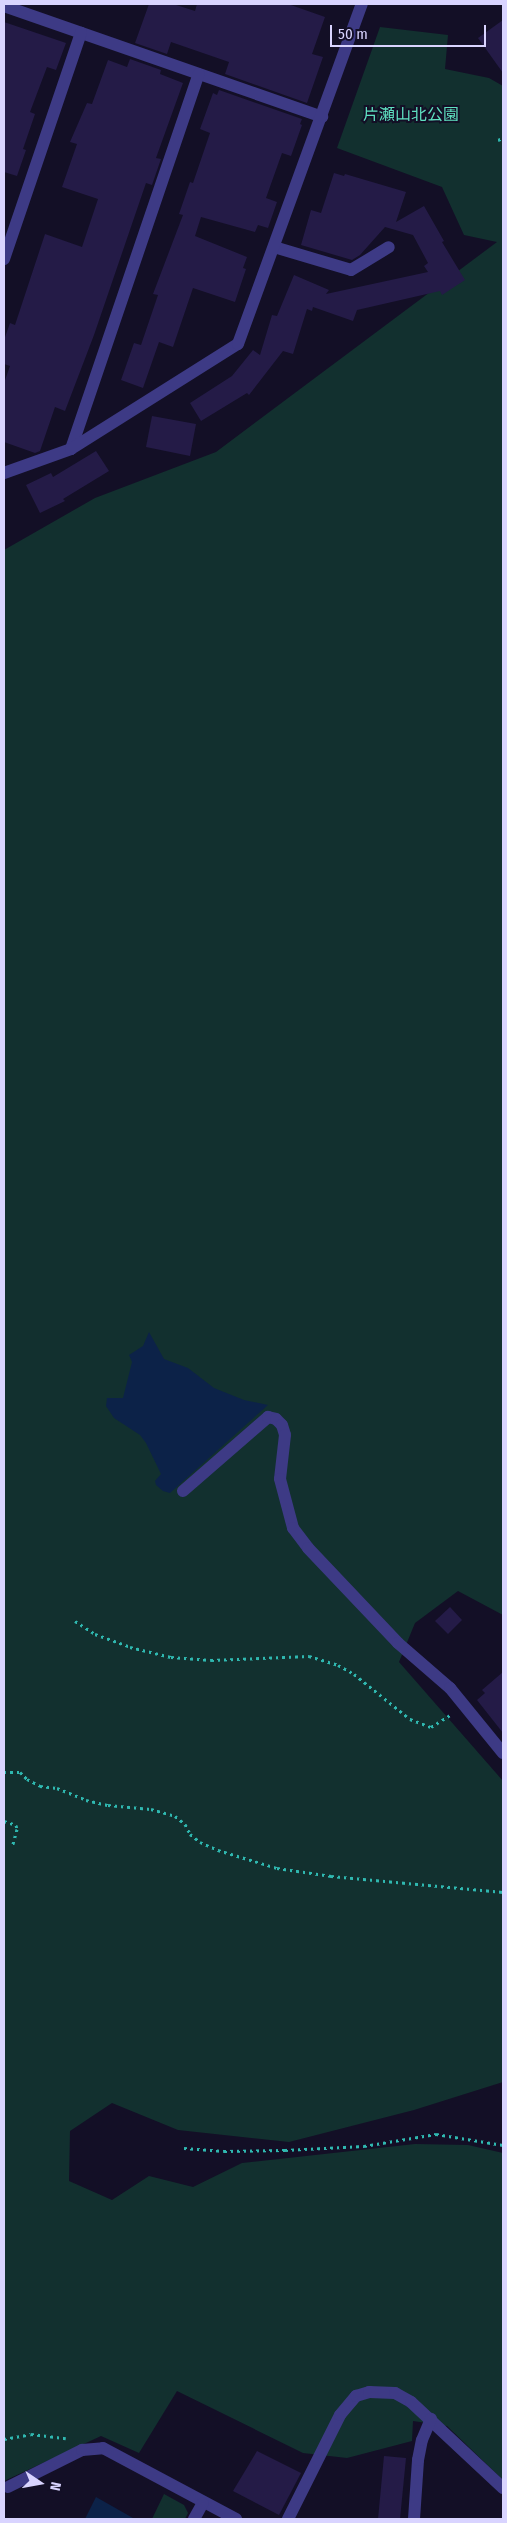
<!DOCTYPE html>
<html>
<head>
<meta charset="utf-8">
<style>
  body { margin:0 }
  #map { position:relative; width:507px; height:2523px; overflow:hidden; background:#130f26; font-family:"Fira Sans Condensed","Noto Sans JP",sans-serif }
  div>[style] { position:absolute }
  [style*='--x'] { left:calc(var(--x)*1px); top:calc(var(--y)*1px); width:calc(var(--w)*1px); rotate:calc(var(--a)*1deg) }
  .green>* { inset:0; background:#12302f }
  .water>* { inset:0; background:#0c2248 }
  .building>* { inset:0; background:#241b47 }
  .path>* { height:3px; margin-top:-1.5px; transform-origin:0; background:repeating-linear-gradient(90deg,#2fb8b0 0 2.5px,transparent 0 6.5px) }
  .minor>* { height:12px; margin:-6px; padding:0 6px; transform-origin:6px; border-radius:6px; background:#3d3a85 }
  span { translate:-50% -50%; white-space:nowrap; text-align:center; line-height:1.15; -webkit-text-stroke:4px #130f26; paint-order:stroke }
  .park-label { font-size:16px; color:#5fe0c0 }
  .frame { position:absolute; inset:0; border:5px solid #d9d4ff; pointer-events:none }
  .north { position:absolute; left:15px; top:2458px; width:50px; height:50px; -webkit-text-stroke:4px #130f26; paint-order:stroke; rotate:102deg; font-size:14px; font-weight:700; line-height:20px; text-align:center; color:#d9d4ff }
  .north::after { content:''; display:block; margin:auto; width:18px; height:22px; background:#d9d4ff; clip-path:polygon(50% 0,100% 100%,50% 72%,0 100%) }
  .scale { position:absolute; left:330px; top:25px; width:156px; height:22px; box-sizing:border-box; border:2px solid #d9d4ff; border-top:0; padding-left:6px; font-size:15px; line-height:18px; white-space:nowrap; color:#d9d4ff; -webkit-text-stroke:4px #130f26; paint-order:stroke }
</style>
</head>
<body>
<div id="map">
  <div class="green">
    <div style="clip-path:polygon(380px 27px,448px 35px,445px 69px,489px 78px,503px 86px,503px 1615px,458px 1591px,415px 1623px,399px 1662px,503px 1781px,503px 2082px,414px 2110px,289px 2142px,178px 2130px,112px 2103px,70px 2131px,69px 2181px,112px 2200px,149px 2176px,193px 2187px,242px 2163px,415px 2144px,468px 2145px,503px 2153px,503px 2480px,447px 2426px,413px 2421px,412px 2441px,347px 2458px,303px 2453px,177px 2391px,139px 2453px,101px 2436px,4px 2481px,4px 550px,95px 498px,216px 452px,497px 242px,464px 235px,442px 187px,337px 148px)"></div>
    <div style="clip-path:polygon(164px 2494px,184px 2505px,188px 2513px,185px 2519px,152px 2519px)"></div>
  </div>
  <div class="water">
    <div style="clip-path:polygon(149px 1332px,164px 1359px,188px 1368px,214px 1388px,244px 1400px,268px 1405px,170px 1493px,163px 1491px,156px 1485px,155px 1481px,161px 1474px,146px 1443px,140px 1435px,114px 1418px,106px 1406px,107px 1398px,123px 1398px,132px 1362px,129px 1355px,143px 1346px)"></div>
    <div style="clip-path:polygon(96px 2497px,133px 2518px,132px 2519px,85px 2519px)"></div>
  </div>
  <div class="building">
    <div style="clip-path:polygon(149px 4px,173px 4px,195px 11px,197px 4px,288px 4px,325px 17px,312px 54px,323px 57px,307px 103px,225px 74px,229px 62px,171px 42px,167px 54px,135px 43px)"></div>
    <div style="clip-path:polygon(503px 20px,503px 73px,478px 38px)"></div>
    <div style="clip-path:polygon(4px 22px,66px 43px,56px 70px,47px 67px,30px 112px,35px 114px,23px 149px,26px 150px,17px 176px,4px 172px)"></div>
    <div style="clip-path:polygon(130px 59px,161px 70px,160px 74px,183px 83px,156px 158px,161px 159px,152px 185px,146px 183px,94px 335px,65px 411px,55px 407px,40px 451px,35px 453px,4px 442px,4px 383px,10px 366px,4px 364px,4px 340px,10px 323px,15px 325px,45px 234px,82px 247px,98px 199px,62px 187px,77px 144px,70px 142px,87px 103px,92px 104px,108px 60px,127px 67px)"></div>
    <div style="clip-path:polygon(219px 90px,302px 119px,300px 124px,302px 125px,291px 156px,282px 153px,266px 198px,277px 202px,268px 228px,258px 225px,255px 232px,201px 217px,195px 236px,247px 257px,243px 268px,246px 269px,235px 302px,193px 288px,173px 347px,159px 342px,143px 388px,121px 380px,134px 343px,141px 345px,158px 295px,153px 294px,183px 215px,179px 214px,190px 182px,193px 183px,210px 133px,200px 129px,213px 93px,217px 95px)"></div>
    <div style="clip-path:polygon(334px 173px,344px 176px,345px 174px,406px 192px,396px 222px,424px 206px,444px 241px,442px 242px,465px 280px,442px 295px,440px 291px,357px 310px,353px 321px,313px 307px,312px 311px,307px 309px,293px 354px,283px 351px,249px 395px,247px 393px,201px 421px,190px 403px,232px 376px,253px 350px,260px 355px,272px 315px,277px 316px,294px 275px,329px 290px,326px 294px,428px 272px,424px 266px,428px 263px,413px 235px,385px 227px,360px 255px,352px 260px,301px 245px,311px 210px,321px 213px)"></div>
    <div style="clip-path:polygon(152px 416px,196px 424px,190px 456px,146px 447px)"></div>
    <div style="clip-path:polygon(96px 451px,109px 471px,63px 499px,65px 501px,40px 513px,26px 485px,51px 473px,53px 477px)"></div>
    <div style="clip-path:polygon(450px 1607px,462px 1620px,448px 1634px,435px 1621px)"></div>
    <div style="clip-path:polygon(503px 1672px,503px 1733px,477px 1700px,485px 1693px,482px 1690px)"></div>
    <div style="clip-path:polygon(257px 2451px,301px 2473px,279px 2515px,233px 2491px)"></div>
    <div style="clip-path:polygon(384px 2456px,406px 2458px,400px 2519px,378px 2519px)"></div>
  </div>
  <div class="path">
    <div style="--x:498;--y:140;--w:5;--a:-22"></div>
    <div style="--x:75;--y:1621;--w:24;--a:33"></div>
    <div style="--x:95;--y:1634;--w:37;--a:20"></div>
    <div style="--x:130;--y:1647;--w:42;--a:13.7"></div>
    <div style="--x:171;--y:1657;--w:40;--a:4.3"></div>
    <div style="--x:211;--y:1660;--w:98;--a:-2.3"></div>
    <div style="--x:309;--y:1656;--w:30;--a:17"></div>
    <div style="--x:338;--y:1665;--w:18;--a:29"></div>
    <div style="--x:354;--y:1674;--w:72;--a:38.8"></div>
    <div style="--x:410;--y:1719;--w:22;--a:21"></div>
    <div style="--x:431;--y:1727;--w:25;--a:-32"></div>
    <div style="--x:4;--y:1772;--w:16;--a:0"></div>
    <div style="--x:20;--y:1772;--w:10;--a:45"></div>
    <div style="--x:27;--y:1779;--w:15;--a:28"></div>
    <div style="--x:40;--y:1786;--w:17;--a:7"></div>
    <div style="--x:57;--y:1788;--w:31;--a:22"></div>
    <div style="--x:86;--y:1800;--w:23;--a:13"></div>
    <div style="--x:108;--y:1805;--w:43;--a:5.3"></div>
    <div style="--x:151;--y:1809;--w:25;--a:16"></div>
    <div style="--x:175;--y:1816;--w:13;--a:39"></div>
    <div style="--x:185;--y:1824;--w:11;--a:63"></div>
    <div style="--x:190;--y:1834;--w:13;--a:39"></div>
    <div style="--x:200;--y:1842;--w:20;--a:24"></div>
    <div style="--x:218;--y:1850;--w:62;--a:17"></div>
    <div style="--x:277;--y:1868;--w:55;--a:8.4"></div>
    <div style="--x:331;--y:1876;--w:173;--a:5.3"></div>
    <div style="--x:4;--y:1821;--w:13;--a:18"></div>
    <div style="--x:16;--y:1825;--w:4;--a:76"></div>
    <div style="--x:17;--y:1829;--w:16;--a:105"></div>
    <div style="--x:184;--y:2148;--w:40;--a:4.3"></div>
    <div style="--x:224;--y:2151;--w:61;--a:-0.9"></div>
    <div style="--x:285;--y:2150;--w:79;--a:-2.9"></div>
    <div style="--x:364;--y:2146;--w:73;--a:-9.5"></div>
    <div style="--x:436;--y:2134;--w:68;--a:9.3"></div>
    <div style="--x:4;--y:2439;--w:27;--a:-10"></div>
    <div style="--x:31;--y:2434;--w:35;--a:7"></div>
  </div>
  <div class="minor">
    <div style="--x:4;--y:6;--w:337;--a:19.2"></div>
    <div style="--x:274;--y:247;--w:80;--a:16.6"></div>
    <div style="--x:351;--y:270;--w:44;--a:-31.2"></div>
    <div style="--x:4;--y:259;--w:239;--a:-71.2"></div>
    <div style="--x:71;--y:449;--w:396;--a:-71.2"></div>
    <div style="--x:4;--y:473;--w:71;--a:-19.7"></div>
    <div style="--x:71;--y:449;--w:197;--a:-32.2"></div>
    <div style="--x:238;--y:344;--w:362;--a:-70"></div>
    <div style="--x:183;--y:1491;--w:113;--a:-41"></div>
    <div style="--x:268;--y:1417;--w:8;--a:14"></div>
    <div style="--x:276;--y:1419;--w:8;--a:45"></div>
    <div style="--x:282;--y:1425;--w:10;--a:73"></div>
    <div style="--x:285;--y:1435;--w:44;--a:96.5"></div>
    <div style="--x:280;--y:1479;--w:51;--a:75.1"></div>
    <div style="--x:293;--y:1528;--w:25;--a:53"></div>
    <div style="--x:308;--y:1548;--w:131;--a:46.5"></div>
    <div style="--x:398;--y:1643;--w:69;--a:40.9"></div>
    <div style="--x:450;--y:1688;--w:84;--a:50.8"></div>
    <div style="--x:8;--y:2487;--w:83;--a:-26.6"></div>
    <div style="--x:82;--y:2450;--w:21;--a:-5"></div>
    <div style="--x:103;--y:2448;--w:151;--a:28.1"></div>
    <div style="--x:194;--y:2519;--w:18;--a:-61"></div>
    <div style="--x:288;--y:2519;--w:116;--a:-63.4"></div>
    <div style="--x:340;--y:2415;--w:25;--a:-50"></div>
    <div style="--x:356;--y:2396;--w:14;--a:-17"></div>
    <div style="--x:369;--y:2392;--w:26;--a:2"></div>
    <div style="--x:395;--y:2393;--w:18;--a:29"></div>
    <div style="--x:411;--y:2402;--w:126;--a:43.1"></div>
    <div style="--x:414;--y:2519;--w:59;--a:-86.1"></div>
    <div style="--x:418;--y:2460;--w:20;--a:-79"></div>
    <div style="--x:422;--y:2440;--w:23;--a:-67"></div>
  </div>
  <div class="park-label">
    <span style="left:411px;top:115px">片瀬山北公園</span>
  </div>
  <div class="frame"></div>
  <div class="north">N</div>
  <div class="scale">50 m</div>
</div>
</body>
</html>
